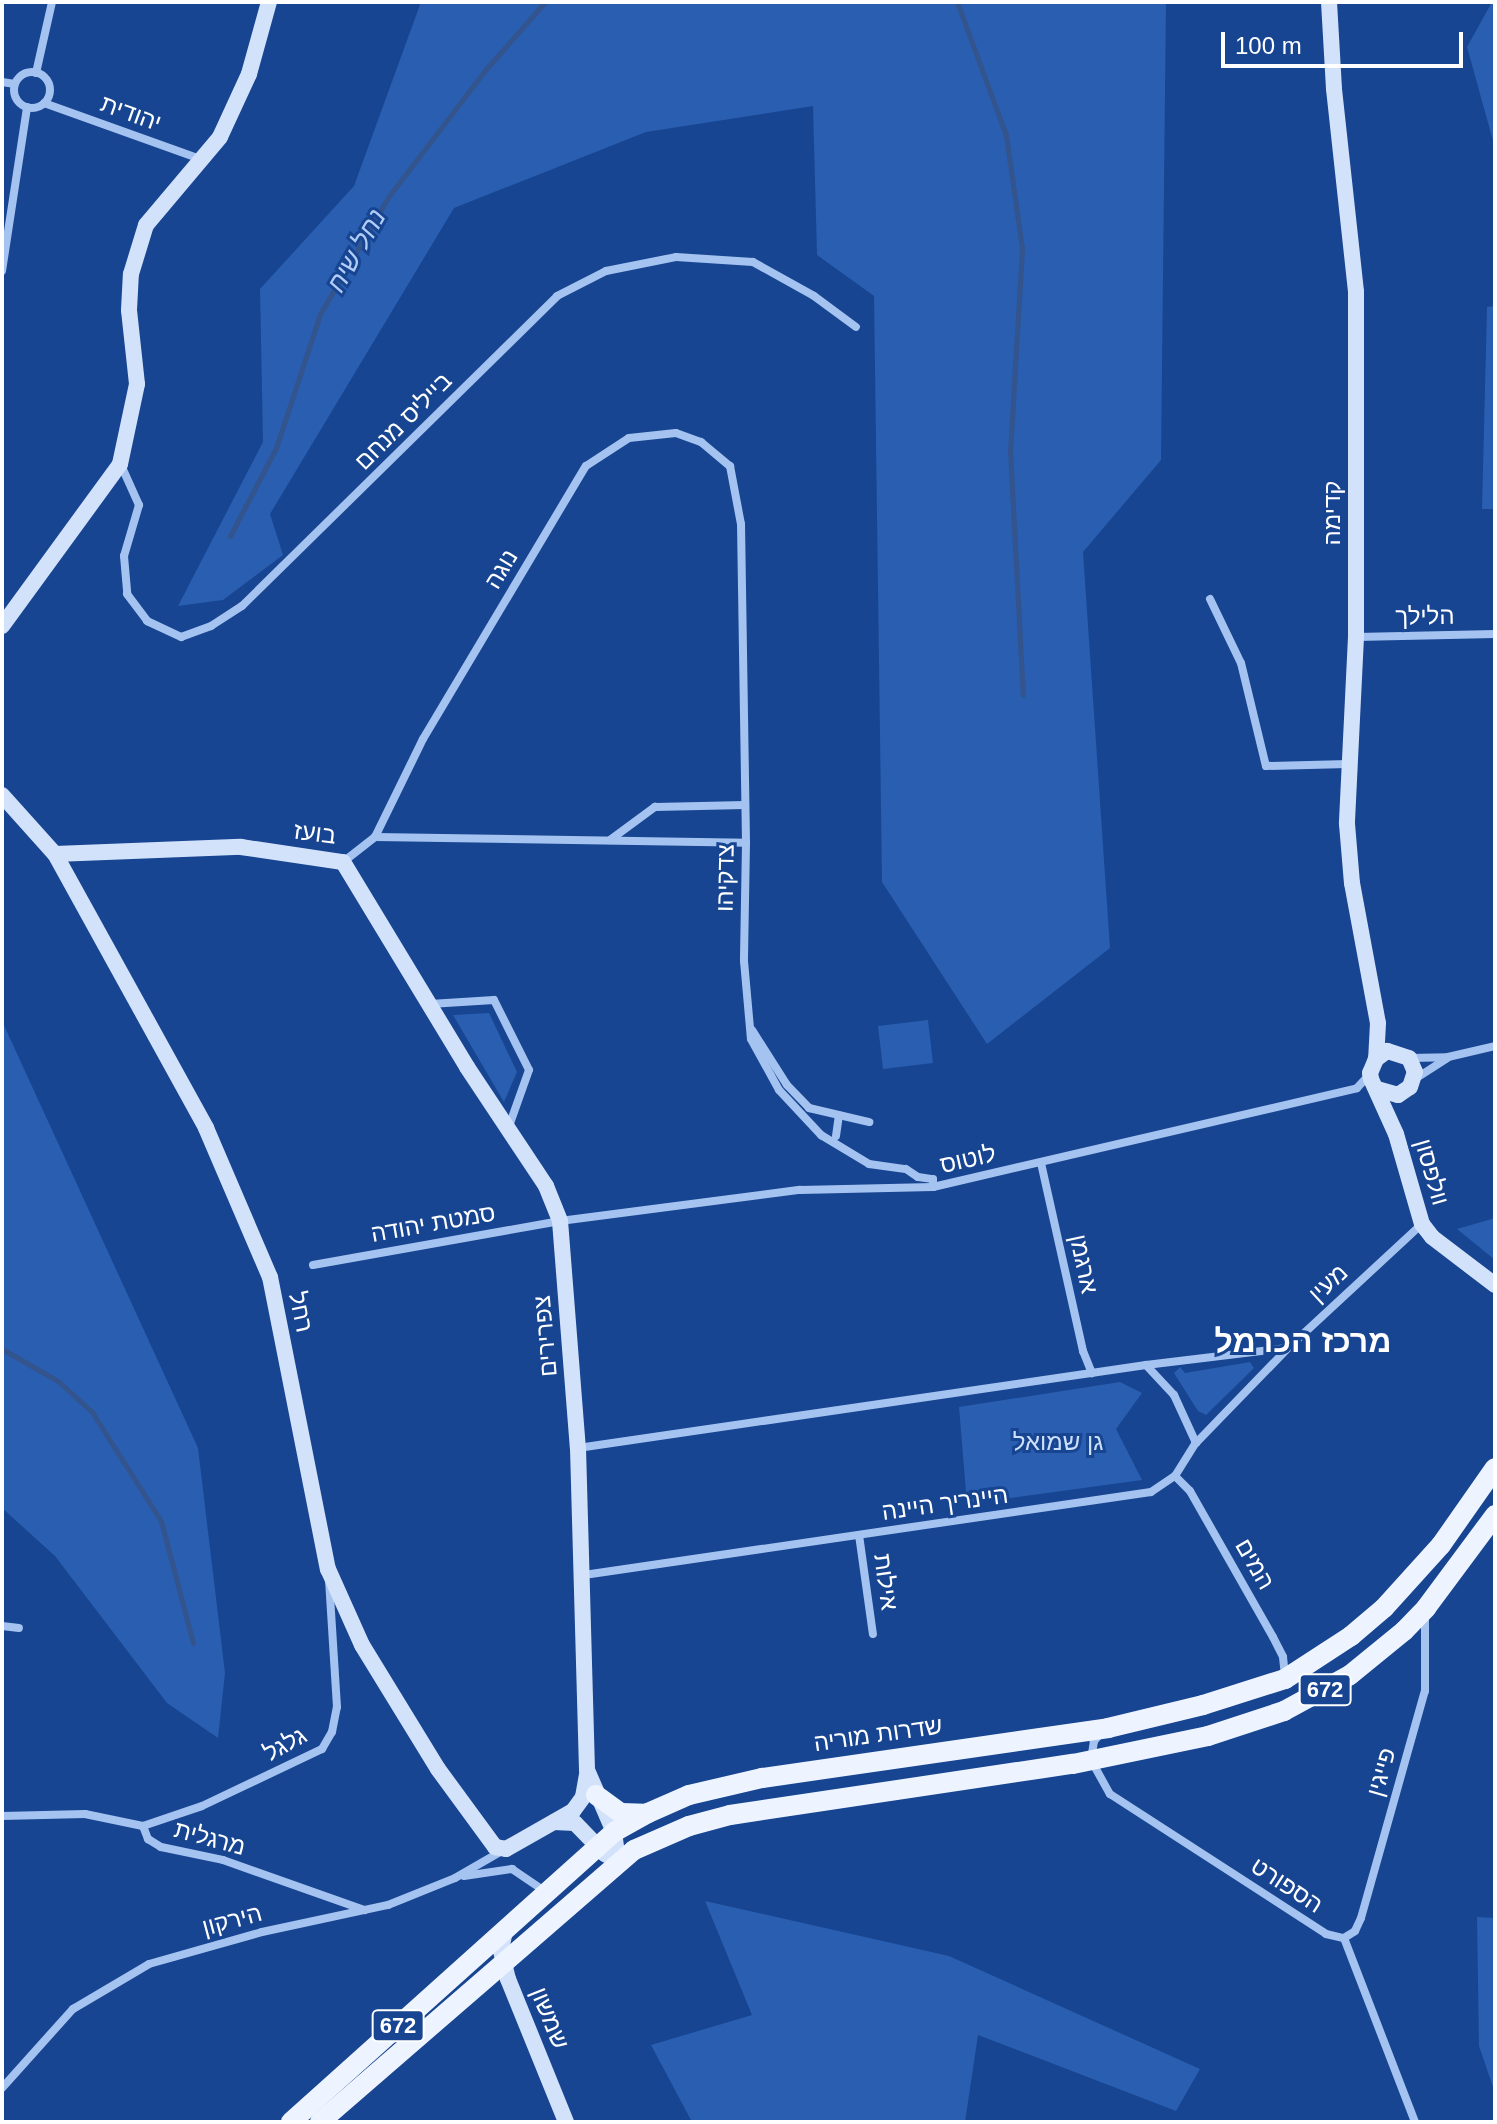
<!DOCTYPE html>
<html>
<head>
<meta charset="utf-8">
<style>
  body { margin:0 }
  #map { position:relative; width:1497px; height:2124px; overflow:hidden; background:#174591; font-family:Helvetica,Heebo,sans-serif }
  div>[style] { position:absolute }
  [style*='--x'] { left:calc(var(--x)*1px); top:calc(var(--y)*1px); width:calc(var(--w)*1px); rotate:calc(var(--a)*1deg) }
  .green>* { inset:0; background:#295eb0 }
  .stream>* { height:5px; margin:-2.5px; padding:0 2.5px; transform-origin:2.5px; border-radius:2.5px; background:#33548d }
  .street>* { height:8px; margin:-4px; padding:0 4px; transform-origin:4px; border-radius:4px; background:#a5c3f0 }
  .street>.ring { margin:-4px; padding:0; box-sizing:content-box; background:none; border:8px solid #a5c3f0; border-radius:50% }
  .secondary>* { height:16px; margin:-8px; padding:0 8px; transform-origin:8px; border-radius:8px; background:#d3e2fb }
  .primary>* { height:20px; margin:-10px; padding:0 10px; transform-origin:10px; border-radius:10px; background:#eef4ff }
  span { translate:-50% -50%; white-space:nowrap; text-align:center; line-height:1.15; -webkit-text-stroke:6px #174591; paint-order:stroke }
  .shield-label span { padding:2px 6px; background:#174591; border:2px solid; border-radius:6px; -webkit-text-stroke-width:0 }
  .shield-label { font-size:22px; color:#fff; font-weight:700 }
  .street-label { font-size:24px; color:#fff }
  .park-label { font-size:24px; color:#ccdffb }
  .water-label { font-size:26px; color:#b1cdf7; font-style:italic }
  .district-label { font-size:32px; color:#fff; font-weight:700 }
  .frame { position:absolute; inset:0; border:4px solid #fff; pointer-events:none }
  .scale { position:absolute; left:1221px; top:32px; width:242px; height:36px; box-sizing:border-box; border:4px solid #fff; border-top:0; padding-left:10px; font-size:24px; line-height:28px; white-space:nowrap; color:#fff; -webkit-text-stroke:6px #174591; paint-order:stroke }
</style>
</head>
<body>
<div id="map">
  <div class="green">
    <div style="clip-path:polygon(421px 2px,1166px 2px,1161px 460px,1083px 552px,1110px 948px,987px 1044px,882px 882px,874px 296px,817px 255px,813px 106px,646px 132px,454px 208px,270px 514px,283px 555px,223px 600px,178px 606px,263px 442px,260px 289px,354px 186px)"></div>
    <div style="clip-path:polygon(1492px 2px,1495px 2px,1495px 148px,1467px 47px)"></div>
    <div style="clip-path:polygon(1495px 306px,1495px 509px,1482px 509px,1487px 307px)"></div>
    <div style="clip-path:polygon(489px 1013px,517px 1072px,504px 1102px,453px 1015px)"></div>
    <div style="clip-path:polygon(928px 1020px,933px 1063px,883px 1069px,878px 1026px)"></div>
    <div style="clip-path:polygon(2px 1021px,198px 1448px,225px 1673px,218px 1738px,167px 1703px,55px 1556px,2px 1508px)"></div>
    <div style="clip-path:polygon(1495px 1218px,1495px 1260px,1457px 1229px)"></div>
    <div style="clip-path:polygon(1250px 1362px,1254px 1368px,1206px 1415px,1198px 1411px,1174px 1373px,1180px 1367px,1185px 1373px)"></div>
    <div style="clip-path:polygon(1120px 1382px,1142px 1393px,1116px 1429px,1142px 1480px,967px 1504px,959px 1407px)"></div>
    <div style="clip-path:polygon(705px 1901px,949px 1956px,1200px 2069px,1176px 2111px,978px 2035px,965px 2122px,692px 2122px,651px 2045px,752px 2015px)"></div>
    <div style="clip-path:polygon(1477px 1917px,1495px 1918px,1495px 2093px,1479px 2046px)"></div>
  </div>
  <div class="stream">
    <div style="--x:957;--y:2;--w:142;--a:69.8"></div>
    <div style="--x:1006;--y:135;--w:115;--a:82"></div>
    <div style="--x:1022;--y:249;--w:201;--a:93.4"></div>
    <div style="--x:1010;--y:450;--w:245;--a:87"></div>
    <div style="--x:230;--y:536;--w:99;--a:-62.4"></div>
    <div style="--x:276;--y:448;--w:141;--a:-71.8"></div>
    <div style="--x:320;--y:314;--w:137;--a:-59.7"></div>
    <div style="--x:389;--y:196;--w:161;--a:-52.6"></div>
    <div style="--x:487;--y:68;--w:88;--a:-48.7"></div>
    <div style="--x:2;--y:1349;--w:64;--a:29.7"></div>
    <div style="--x:58;--y:1381;--w:46;--a:42.4"></div>
    <div style="--x:92;--y:1412;--w:129;--a:57.7"></div>
    <div style="--x:161;--y:1521;--w:126;--a:75.3"></div>
  </div>
  <div class="street">
    <div class="ring" style="left:14px;top:72px;width:28px;height:28px"></div>
    <div style="--x:36;--y:73;--w:73;--a:-77.3"></div>
    <div style="--x:2;--y:82;--w:13;--a:9"></div>
    <div style="--x:44;--y:103;--w:169;--a:19.7"></div>
    <div style="--x:2;--y:271;--w:166;--a:-81.3"></div>
    <div style="--x:121;--y:465;--w:44;--a:65.8"></div>
    <div style="--x:139;--y:505;--w:53;--a:106.4"></div>
    <div style="--x:124;--y:556;--w:38;--a:85"></div>
    <div style="--x:127;--y:594;--w:34;--a:53"></div>
    <div style="--x:147;--y:621;--w:38;--a:25"></div>
    <div style="--x:181;--y:637;--w:32;--a:-20"></div>
    <div style="--x:211;--y:626;--w:37;--a:-33"></div>
    <div style="--x:242;--y:606;--w:442;--a:-44.5"></div>
    <div style="--x:557;--y:296;--w:55;--a:-27"></div>
    <div style="--x:606;--y:271;--w:71;--a:-11.3"></div>
    <div style="--x:676;--y:257;--w:77;--a:3.7"></div>
    <div style="--x:753;--y:262;--w:70;--a:29.1"></div>
    <div style="--x:814;--y:296;--w:52;--a:36.4"></div>
    <div style="--x:1210;--y:599;--w:71;--a:64.2"></div>
    <div style="--x:1241;--y:663;--w:106;--a:76.4"></div>
    <div style="--x:1266;--y:766;--w:82;--a:-1.4"></div>
    <div style="--x:1356;--y:637;--w:139;--a:-1.2"></div>
    <div style="--x:375;--y:837;--w:109;--a:-63.9"></div>
    <div style="--x:423;--y:739;--w:318;--a:-59.2"></div>
    <div style="--x:586;--y:466;--w:51;--a:-33.1"></div>
    <div style="--x:629;--y:438;--w:47;--a:-6.1"></div>
    <div style="--x:676;--y:433;--w:27;--a:20"></div>
    <div style="--x:701;--y:442;--w:38;--a:40"></div>
    <div style="--x:730;--y:466;--w:59;--a:79.3"></div>
    <div style="--x:741;--y:524;--w:319;--a:89.1"></div>
    <div style="--x:746;--y:843;--w:118;--a:91"></div>
    <div style="--x:744;--y:961;--w:78;--a:84.9"></div>
    <div style="--x:751;--y:1039;--w:58;--a:61.2"></div>
    <div style="--x:779;--y:1090;--w:62;--a:47"></div>
    <div style="--x:821;--y:1135;--w:56;--a:31.1"></div>
    <div style="--x:869;--y:1164;--w:37;--a:8"></div>
    <div style="--x:906;--y:1169;--w:14;--a:34"></div>
    <div style="--x:918;--y:1177;--w:15;--a:8"></div>
    <div style="--x:933;--y:1179;--w:8;--a:90"></div>
    <div style="--x:610;--y:840;--w:56;--a:-36.3"></div>
    <div style="--x:655;--y:807;--w:90;--a:-1.3"></div>
    <div style="--x:343;--y:862;--w:41;--a:-38"></div>
    <div style="--x:375;--y:837;--w:371;--a:0.9"></div>
    <div style="--x:430;--y:1004;--w:64;--a:-3.6"></div>
    <div style="--x:494;--y:1000;--w:78;--a:63.4"></div>
    <div style="--x:529;--y:1070;--w:63;--a:109.6"></div>
    <div style="--x:752;--y:1030;--w:65;--a:57.5"></div>
    <div style="--x:787;--y:1085;--w:32;--a:46"></div>
    <div style="--x:809;--y:1108;--w:62;--a:13.1"></div>
    <div style="--x:1409;--y:1058;--w:39;--a:-1"></div>
    <div style="--x:1448;--y:1057;--w:48;--a:-13.2"></div>
    <div style="--x:1415;--y:1079;--w:38;--a:-33"></div>
    <div style="--x:836;--y:1136;--w:21;--a:-82"></div>
    <div style="--x:1041;--y:1163;--w:193;--a:77.4"></div>
    <div style="--x:1083;--y:1351;--w:24;--a:68"></div>
    <div style="--x:313;--y:1265;--w:251;--a:-10.1"></div>
    <div style="--x:560;--y:1221;--w:242;--a:-7.4"></div>
    <div style="--x:800;--y:1190;--w:133;--a:-1.3"></div>
    <div style="--x:933;--y:1187;--w:435;--a:-13.1"></div>
    <div style="--x:1357;--y:1088;--w:18;--a:-47"></div>
    <div style="--x:1146;--y:1365;--w:41;--a:47"></div>
    <div style="--x:1174;--y:1395;--w:53;--a:65.4"></div>
    <div style="--x:578;--y:1448;--w:574;--a:-8.31"></div>
    <div style="--x:1146;--y:1365;--w:142;--a:-6.9"></div>
    <div style="--x:1175;--y:1476;--w:21;--a:45"></div>
    <div style="--x:1190;--y:1491;--w:168;--a:60.4"></div>
    <div style="--x:1273;--y:1637;--w:22;--a:63"></div>
    <div style="--x:1283;--y:1657;--w:19;--a:84"></div>
    <div style="--x:859;--y:1535;--w:100;--a:82"></div>
    <div style="--x:584;--y:1575;--w:573;--a:-8.33"></div>
    <div style="--x:1151;--y:1492;--w:29;--a:-34"></div>
    <div style="--x:1175;--y:1476;--w:39;--a:-58"></div>
    <div style="--x:1196;--y:1443;--w:132;--a:-45.9"></div>
    <div style="--x:1288;--y:1348;--w:183;--a:-42.8"></div>
    <div style="--x:2;--y:1626;--w:17;--a:7"></div>
    <div style="--x:1101;--y:1733;--w:11;--a:131"></div>
    <div style="--x:1094;--y:1741;--w:19;--a:99"></div>
    <div style="--x:1091;--y:1760;--w:39;--a:61"></div>
    <div style="--x:1110;--y:1794;--w:257;--a:32.9"></div>
    <div style="--x:1326;--y:1934;--w:18;--a:13"></div>
    <div style="--x:2;--y:1816;--w:83;--a:-1.4"></div>
    <div style="--x:85;--y:1814;--w:59;--a:11.7"></div>
    <div style="--x:143;--y:1826;--w:62;--a:-18.7"></div>
    <div style="--x:202;--y:1806;--w:133;--a:-25.4"></div>
    <div style="--x:322;--y:1749;--w:20;--a:-60"></div>
    <div style="--x:332;--y:1732;--w:25;--a:-79"></div>
    <div style="--x:337;--y:1707;--w:126;--a:-93.6"></div>
    <div style="--x:143;--y:1826;--w:14;--a:69"></div>
    <div style="--x:148;--y:1839;--w:15;--a:32"></div>
    <div style="--x:161;--y:1847;--w:63;--a:11.8"></div>
    <div style="--x:223;--y:1860;--w:150;--a:19.5"></div>
    <div style="--x:464;--y:1876;--w:49;--a:-8.3"></div>
    <div style="--x:512;--y:1869;--w:41;--a:34.1"></div>
    <div style="--x:1344;--y:1938;--w:13;--a:-32"></div>
    <div style="--x:1355;--y:1931;--w:14;--a:-65"></div>
    <div style="--x:1361;--y:1918;--w:236;--a:-74.3"></div>
    <div style="--x:1425;--y:1691;--w:76;--a:-90"></div>
    <div style="--x:1344;--y:1938;--w:197;--a:68.9"></div>
    <div style="--x:2;--y:2088;--w:106;--a:-48.1"></div>
    <div style="--x:73;--y:2009;--w:88;--a:-30.6"></div>
    <div style="--x:149;--y:1964;--w:117;--a:-15.8"></div>
    <div style="--x:262;--y:1932;--w:129;--a:-12.1"></div>
    <div style="--x:388;--y:1905;--w:72;--a:-21.9"></div>
    <div style="--x:455;--y:1878;--w:54;--a:-29.9"></div>
  </div>
  <div class="secondary">
    <div style="--x:1329;--y:2;--w:87;--a:86.7"></div>
    <div style="--x:1334;--y:89;--w:204;--a:83.8"></div>
    <div style="--x:1356;--y:292;--w:345;--a:90"></div>
    <div style="--x:1356;--y:637;--w:187;--a:92.8"></div>
    <div style="--x:1347;--y:824;--w:59;--a:85.2"></div>
    <div style="--x:1352;--y:883;--w:142;--a:79.5"></div>
    <div style="--x:1378;--y:1023;--w:36;--a:93"></div>
    <div style="--x:2;--y:626;--w:200;--a:-53.9"></div>
    <div style="--x:120;--y:464;--w:82;--a:-78"></div>
    <div style="--x:137;--y:384;--w:74;--a:-96.2"></div>
    <div style="--x:129;--y:310;--w:36;--a:-87"></div>
    <div style="--x:131;--y:274;--w:51;--a:-73"></div>
    <div style="--x:146;--y:225;--w:115;--a:-49.9"></div>
    <div style="--x:220;--y:137;--w:69;--a:-65.3"></div>
    <div style="--x:249;--y:74;--w:75;--a:-74.5"></div>
    <div style="--x:2;--y:795;--w:79;--a:48.1"></div>
    <div style="--x:55;--y:854;--w:313;--a:61.1"></div>
    <div style="--x:206;--y:1128;--w:162;--a:66.8"></div>
    <div style="--x:270;--y:1277;--w:298;--a:78.8"></div>
    <div style="--x:328;--y:1569;--w:83;--a:65.9"></div>
    <div style="--x:362;--y:1645;--w:145;--a:58.5"></div>
    <div style="--x:438;--y:1769;--w:97;--a:53.8"></div>
    <div style="--x:495;--y:1847;--w:11;--a:10"></div>
    <div style="--x:506;--y:1849;--w:77;--a:-29.6"></div>
    <div style="--x:573;--y:1811;--w:17;--a:-54"></div>
    <div style="--x:583;--y:1797;--w:22;--a:-80"></div>
    <div style="--x:55;--y:854;--w:186;--a:-2.2"></div>
    <div style="--x:241;--y:847;--w:103;--a:8.4"></div>
    <div style="--x:343;--y:862;--w:240;--a:58.8"></div>
    <div style="--x:467;--y:1067;--w:143;--a:56.4"></div>
    <div style="--x:546;--y:1186;--w:38;--a:68"></div>
    <div style="--x:560;--y:1221;--w:228;--a:85.5"></div>
    <div style="--x:578;--y:1448;--w:322;--a:88.4"></div>
    <div style="--x:587;--y:1770;--w:68;--a:66.5"></div>
    <div style="--x:614;--y:1832;--w:29;--a:82"></div>
    <div style="--x:618;--y:1861;--w:15;--a:-152"></div>
    <div style="--x:605;--y:1854;--w:43;--a:-134.1"></div>
    <div style="--x:575;--y:1823;--w:21;--a:-177"></div>
    <div style="--x:1377;--y:1089;--w:22;--a:16"></div>
    <div style="--x:1398;--y:1095;--w:14;--a:-34"></div>
    <div style="--x:1410;--y:1087;--w:16;--a:-72"></div>
    <div style="--x:1415;--y:1072;--w:15;--a:-113"></div>
    <div style="--x:1409;--y:1058;--w:23;--a:-162"></div>
    <div style="--x:1387;--y:1051;--w:14;--a:144"></div>
    <div style="--x:1376;--y:1059;--w:15;--a:113"></div>
    <div style="--x:1370;--y:1073;--w:6;--a:81"></div>
    <div style="--x:1371;--y:1079;--w:60;--a:65.6"></div>
    <div style="--x:1396;--y:1134;--w:94;--a:73.9"></div>
    <div style="--x:1422;--y:1224;--w:16;--a:52"></div>
    <div style="--x:1432;--y:1237;--w:79;--a:37.3"></div>
    <div style="--x:505;--y:1930;--w:21;--a:101"></div>
    <div style="--x:501;--y:1951;--w:29;--a:76"></div>
    <div style="--x:508;--y:1979;--w:154;--a:67.9"></div>
  </div>
  <div class="primary">
    <div style="--x:596;--y:1795;--w:31;--a:36"></div>
    <div style="--x:621;--y:1813;--w:23;--a:2"></div>
    <div style="--x:291;--y:2122;--w:434;--a:-41.9"></div>
    <div style="--x:614;--y:1832;--w:39;--a:-29"></div>
    <div style="--x:648;--y:1813;--w:45;--a:-23.7"></div>
    <div style="--x:689;--y:1795;--w:75;--a:-13.1"></div>
    <div style="--x:762;--y:1778;--w:350;--a:-8.2"></div>
    <div style="--x:1108;--y:1728;--w:98;--a:-13.6"></div>
    <div style="--x:1203;--y:1705;--w:86;--a:-17.6"></div>
    <div style="--x:1285;--y:1679;--w:79;--a:-33.1"></div>
    <div style="--x:1351;--y:1636;--w:43;--a:-40.3"></div>
    <div style="--x:1384;--y:1608;--w:85;--a:-47.9"></div>
    <div style="--x:1441;--y:1545;--w:94;--a:-55"></div>
    <div style="--x:320;--y:2122;--w:415;--a:-40.9"></div>
    <div style="--x:634;--y:1850;--w:60;--a:-23.6"></div>
    <div style="--x:689;--y:1826;--w:42;--a:-15"></div>
    <div style="--x:730;--y:1815;--w:347;--a:-8.5"></div>
    <div style="--x:1073;--y:1764;--w:138;--a:-11.7"></div>
    <div style="--x:1208;--y:1736;--w:80;--a:-18.2"></div>
    <div style="--x:1284;--y:1711;--w:75;--a:-28.6"></div>
    <div style="--x:1350;--y:1675;--w:70;--a:-39.2"></div>
    <div style="--x:1404;--y:1631;--w:32;--a:-46"></div>
    <div style="--x:1426;--y:1608;--w:116;--a:-53.4"></div>
  </div>
  <div class="shield-label">
    <span style="left:1325px;top:1690px">672</span>
    <span style="left:398px;top:2026px">672</span>
  </div>
  <div class="street-label">
    <span style="left:131px;top:113px;rotate:20deg">יהודית</span>
    <span style="left:403px;top:421px;rotate:-45deg">בייליס מנחם</span>
    <span style="left:1332px;top:513px;rotate:-90deg">קדימה</span>
    <span style="left:501px;top:569px;rotate:-59deg">נוגה</span>
    <span style="left:1425px;top:616px;rotate:-1deg">הלילך</span>
    <span style="left:315px;top:833px;rotate:7deg">בועז</span>
    <span style="left:725px;top:878px;rotate:-89deg">צדקיהו</span>
    <span style="left:968px;top:1159px;rotate:-13deg">לוטוס</span>
    <span style="left:1432px;top:1172px;rotate:74deg">וולפסון</span>
    <span style="left:433px;top:1223px;rotate:-10deg">סמטת יהודה</span>
    <span style="left:1084px;top:1264px;rotate:78deg">ארגמן</span>
    <span style="left:1328px;top:1283px;rotate:-43deg">מעין</span>
    <span style="left:301px;top:1312px;rotate:78deg">רחל</span>
    <span style="left:545px;top:1336px;rotate:-95deg">צפרירים</span>
    <span style="left:945px;top:1503px;rotate:-8deg">היינריך היינה</span>
    <span style="left:1255px;top:1564px;rotate:60deg">המים</span>
    <span style="left:886px;top:1582px;rotate:82deg">אילות</span>
    <span style="left:878px;top:1734px;rotate:-8deg">שדרות מוריה</span>
    <span style="left:285px;top:1744px;rotate:-29deg">גלגל</span>
    <span style="left:1381px;top:1772px;rotate:-74deg">פייגין</span>
    <span style="left:210px;top:1838px;rotate:15deg">מרגלית</span>
    <span style="left:1287px;top:1885px;rotate:33deg">הספורט</span>
    <span style="left:232px;top:1920px;rotate:-15deg">הירקון</span>
    <span style="left:550px;top:2018px;rotate:68deg">שמשון</span>
  </div>
  <div class="park-label">
    <span style="left:1058px;top:1442px">גן שמואל</span>
  </div>
  <div class="water-label">
    <span style="left:357px;top:251px;rotate:-60deg">נחל שיח</span>
  </div>
  <div class="district-label">
    <span style="left:1303px;top:1341px">מרכז הכרמל</span>
  </div>
  <div class="frame"></div>
  <div class="scale">100 m</div>
</div>
</body>
</html>
